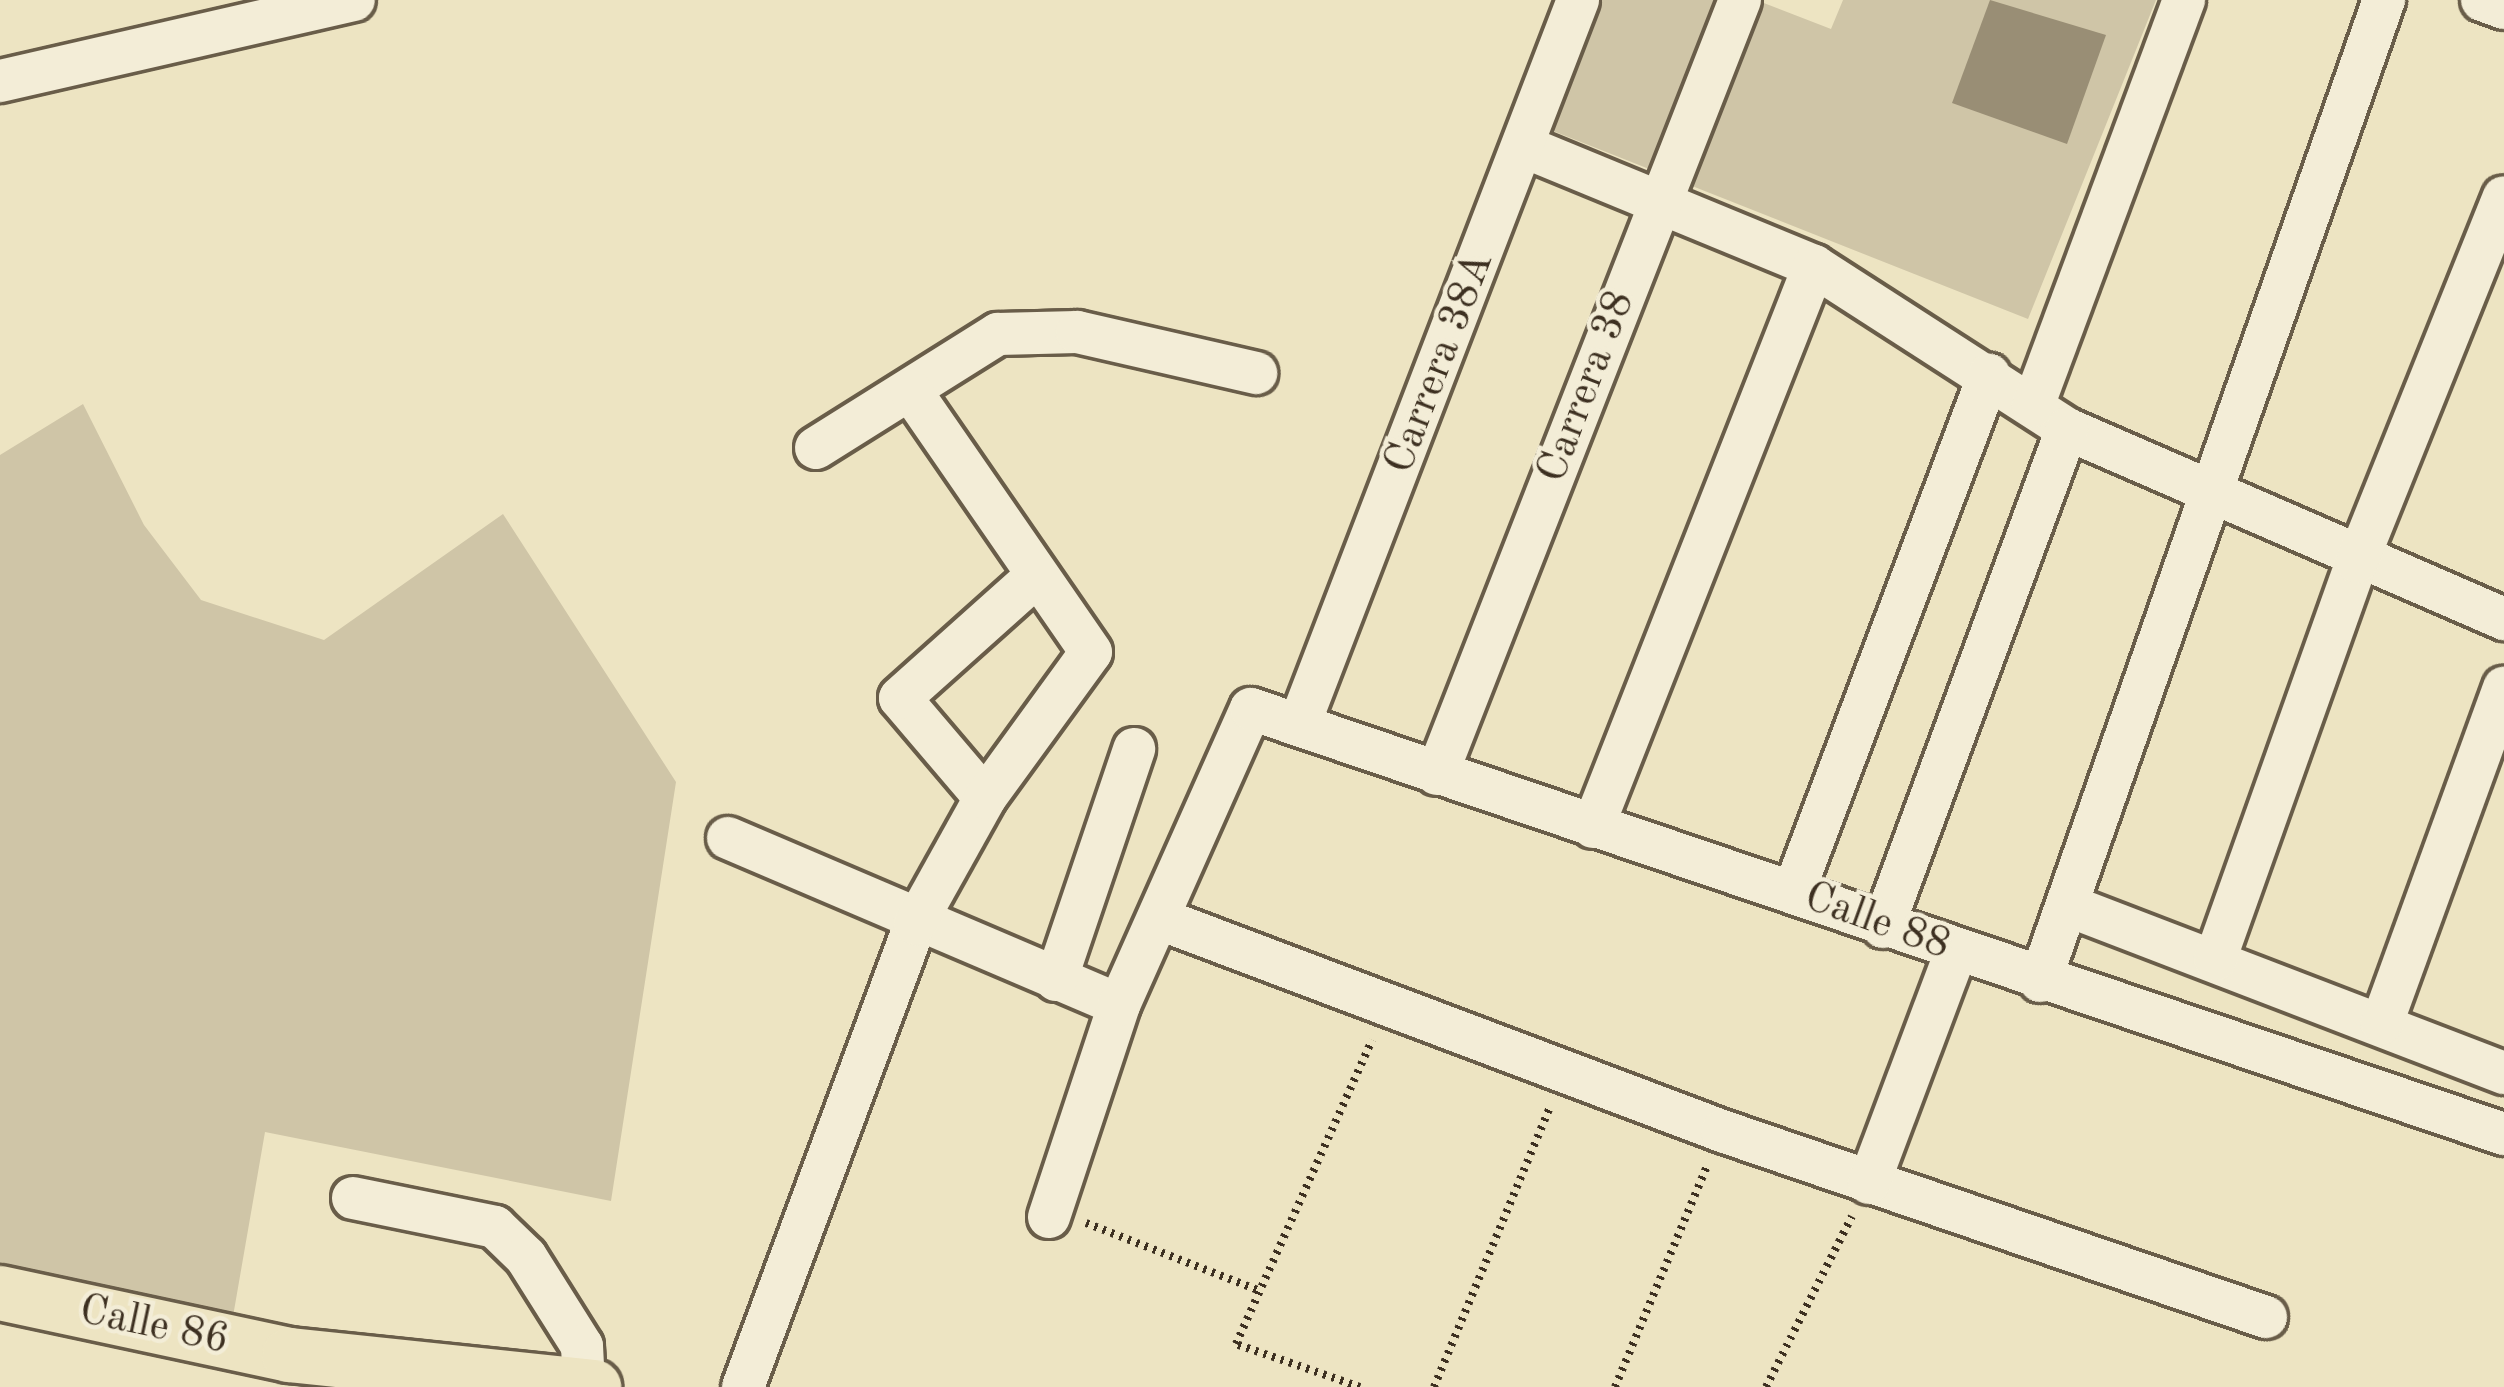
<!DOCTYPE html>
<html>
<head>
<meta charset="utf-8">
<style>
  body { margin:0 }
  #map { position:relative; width:2504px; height:1387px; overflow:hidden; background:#ede4c2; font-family:"Old Standard TT",serif }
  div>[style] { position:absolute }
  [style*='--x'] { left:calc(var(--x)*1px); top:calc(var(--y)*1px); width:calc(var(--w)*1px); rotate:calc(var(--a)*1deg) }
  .green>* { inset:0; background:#cfc5a7 }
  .building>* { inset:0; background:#998e75 }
  .path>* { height:8px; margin-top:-4px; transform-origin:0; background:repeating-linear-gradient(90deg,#3d3021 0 3px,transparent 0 9px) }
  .roads { filter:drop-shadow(3px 0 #695d49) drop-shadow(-3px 0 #695d49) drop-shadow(0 3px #695d49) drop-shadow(0 -3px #695d49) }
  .minor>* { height:42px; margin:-21px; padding:0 21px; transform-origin:21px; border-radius:21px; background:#f3edd7 }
  .major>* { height:54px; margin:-27px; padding:0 27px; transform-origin:27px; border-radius:27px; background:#ede4c2 }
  span { translate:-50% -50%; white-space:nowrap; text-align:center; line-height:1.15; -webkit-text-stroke:9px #f3edd7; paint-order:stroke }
  .street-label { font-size:42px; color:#3d3021 }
</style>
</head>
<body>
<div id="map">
  <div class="green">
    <div style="clip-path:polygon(1601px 0,1756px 0,1831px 29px,1843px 0,2156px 0,2028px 319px,1548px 129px)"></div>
    <div style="clip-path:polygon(83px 404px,144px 525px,201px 600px,324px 640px,503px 514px,676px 782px,611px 1201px,265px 1132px,231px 1328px,0 1279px,0 455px)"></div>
  </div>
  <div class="building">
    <div style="clip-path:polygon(1990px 0,2106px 35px,2067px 144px,1952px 103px)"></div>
  </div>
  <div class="path">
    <div style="--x:1086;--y:1223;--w:185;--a:21.3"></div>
    <div style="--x:1360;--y:1387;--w:131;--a:-160.9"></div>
    <div style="--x:1236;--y:1344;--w:333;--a:-65.9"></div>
    <div style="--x:1434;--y:1387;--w:303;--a:-67.5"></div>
    <div style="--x:1615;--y:1387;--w:239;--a:-67.4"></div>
    <div style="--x:1766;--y:1387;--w:191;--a:-63.3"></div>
  </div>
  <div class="roads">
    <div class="minor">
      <div style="--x:2482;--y:0;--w:23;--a:20"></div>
      <div style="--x:0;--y:81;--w:363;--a:-12.9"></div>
      <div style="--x:1525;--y:147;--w:313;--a:22.4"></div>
      <div style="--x:1814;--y:266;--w:301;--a:32.8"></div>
      <div style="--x:2067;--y:429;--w:477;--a:23.5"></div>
      <div style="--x:2033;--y:406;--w:433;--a:-69.6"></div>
      <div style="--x:816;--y:448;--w:215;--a:-32.1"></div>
      <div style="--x:998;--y:334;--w:79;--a:-1.5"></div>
      <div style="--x:1077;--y:332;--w:184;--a:12.9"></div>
      <div style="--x:1299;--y:725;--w:777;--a:-68.95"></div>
      <div style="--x:1437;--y:774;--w:831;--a:-68.62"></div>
      <div style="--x:985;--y:798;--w:131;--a:-130.4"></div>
      <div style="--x:900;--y:698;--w:180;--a:-41.8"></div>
      <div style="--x:1593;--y:827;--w:603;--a:-68.5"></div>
      <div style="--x:728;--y:838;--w:425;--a:23.1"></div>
      <div style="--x:1794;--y:891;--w:552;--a:-69.3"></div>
      <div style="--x:2069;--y:906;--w:466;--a:21"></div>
      <div style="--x:1160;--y:919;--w:601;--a:20.67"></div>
      <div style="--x:1722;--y:1131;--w:575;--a:18.88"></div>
      <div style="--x:1883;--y:927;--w:531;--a:-69.72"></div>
      <div style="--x:2215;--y:960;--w:423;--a:-70.4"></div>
      <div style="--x:2357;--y:562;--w:393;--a:-68.1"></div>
      <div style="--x:1056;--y:980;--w:244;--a:-71.3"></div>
      <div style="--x:2040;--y:981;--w:1040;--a:-70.68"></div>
      <div style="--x:2382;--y:1023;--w:357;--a:-70"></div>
      <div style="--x:1869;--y:1183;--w:247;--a:-69.4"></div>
      <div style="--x:353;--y:1198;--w:145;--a:11.5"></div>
      <div style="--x:495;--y:1227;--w:43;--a:44.1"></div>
      <div style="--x:526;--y:1257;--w:105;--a:57.8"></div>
      <div style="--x:582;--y:1346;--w:40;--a:87.1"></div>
      <div style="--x:1049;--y:1217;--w:223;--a:-71.7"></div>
      <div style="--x:1119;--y:1005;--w:324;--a:-66"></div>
      <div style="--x:1251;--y:709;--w:1323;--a:18.74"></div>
      <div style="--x:743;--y:1387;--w:494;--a:-69.6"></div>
      <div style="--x:915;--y:924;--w:144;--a:-60.9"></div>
      <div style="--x:985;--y:798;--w:180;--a:-54"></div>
      <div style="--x:1091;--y:652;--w:317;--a:-124.6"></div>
    </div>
    <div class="major">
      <div style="--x:0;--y:1293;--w:296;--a:12.1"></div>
      <div style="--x:289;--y:1355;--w:307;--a:6"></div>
    </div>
  </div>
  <div class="street-label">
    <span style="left:1440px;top:363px;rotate:-69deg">Carrera 38A</span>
    <span style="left:1587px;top:387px;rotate:-69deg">Carrera 38</span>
    <span style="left:1877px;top:922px;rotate:20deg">Calle 88</span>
    <span style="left:154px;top:1326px;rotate:12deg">Calle 86</span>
  </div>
</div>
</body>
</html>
